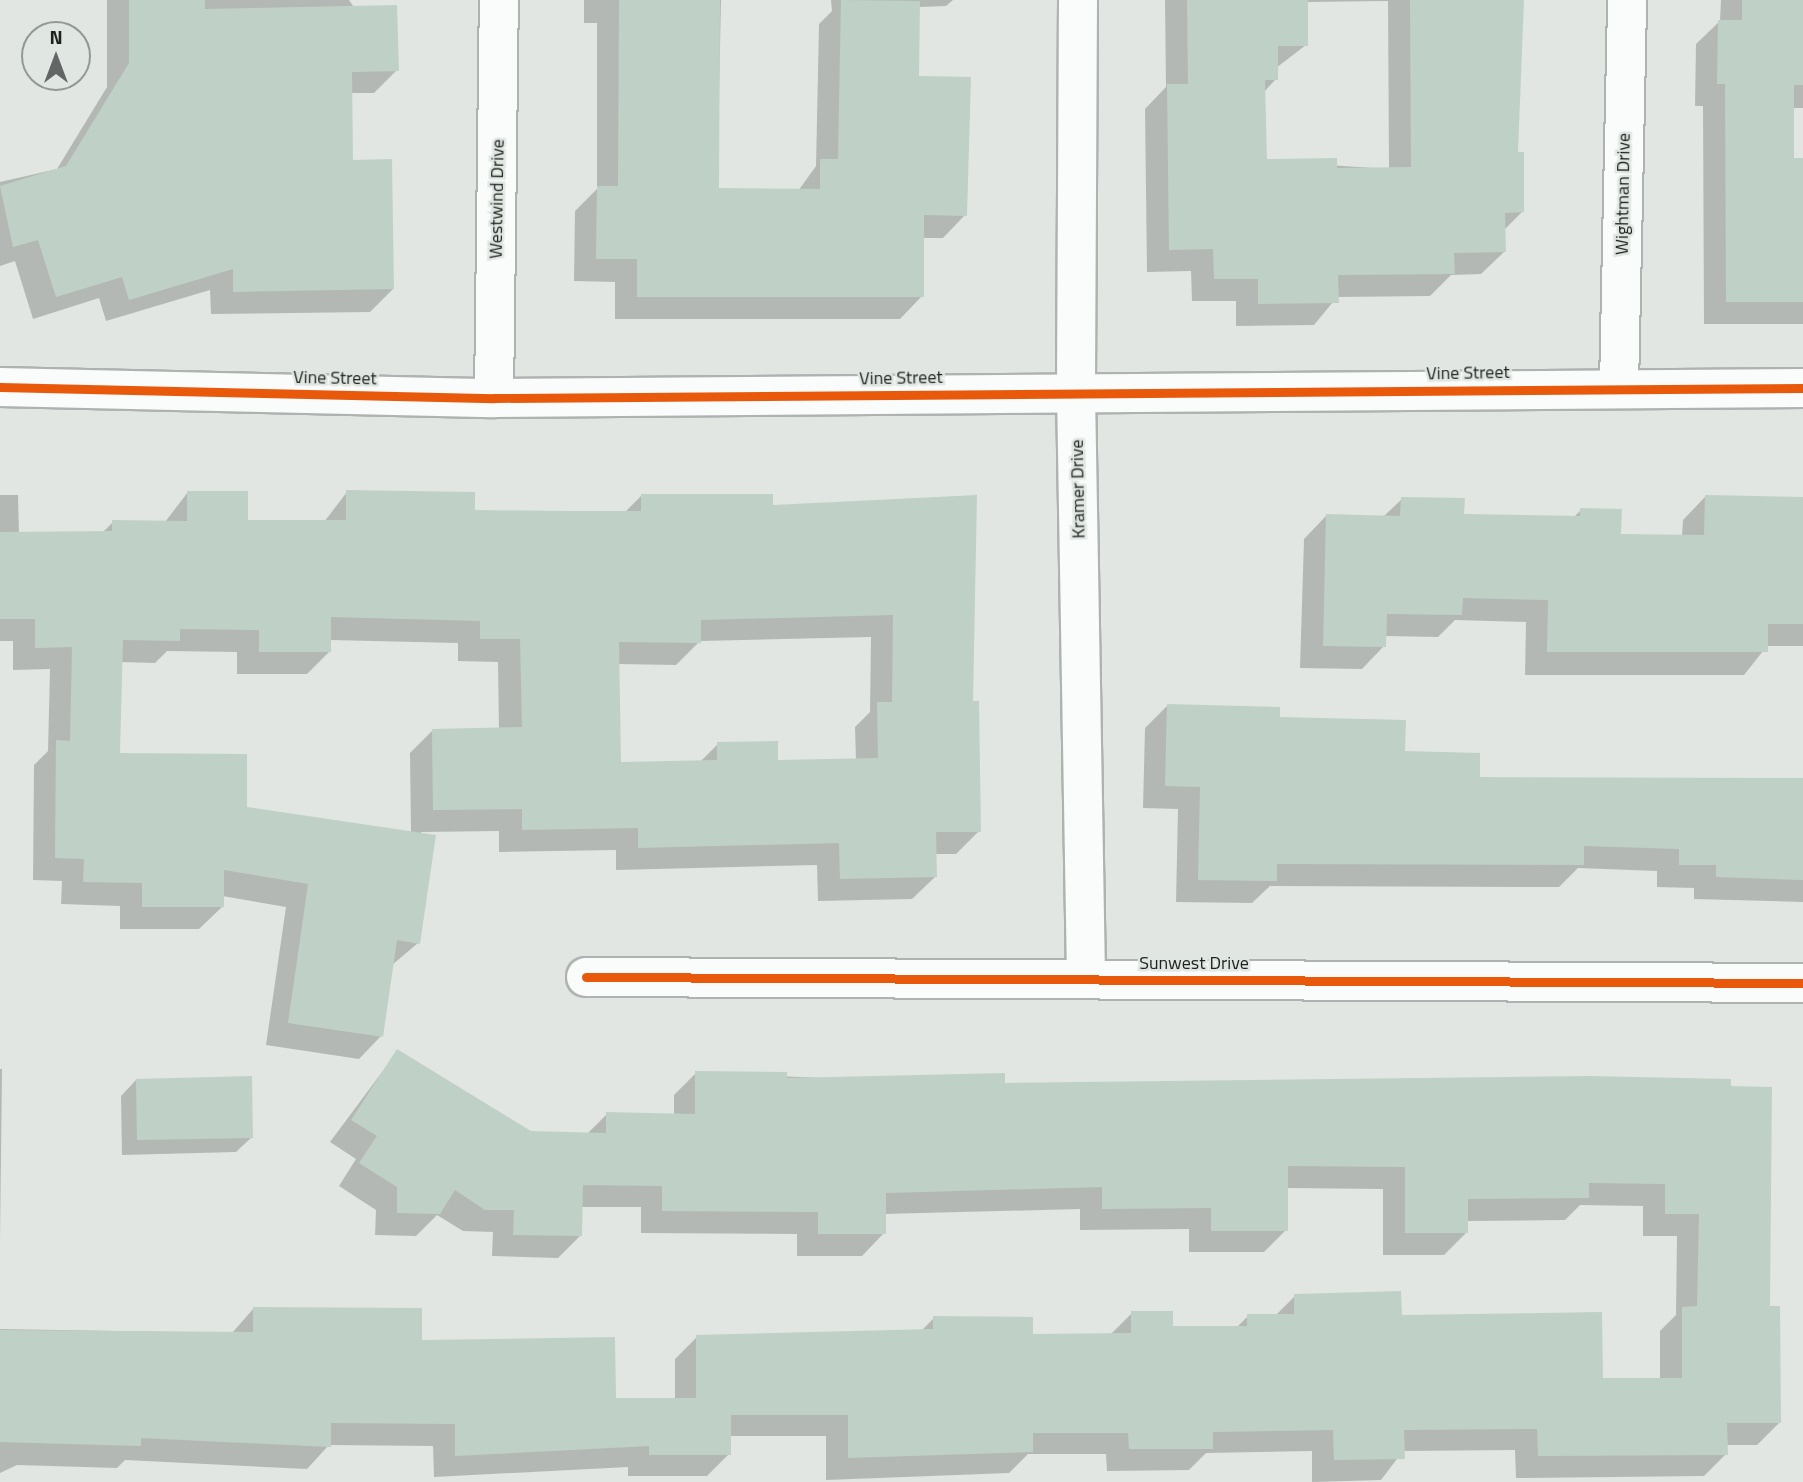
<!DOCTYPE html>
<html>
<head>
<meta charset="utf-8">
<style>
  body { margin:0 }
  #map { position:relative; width:1803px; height:1482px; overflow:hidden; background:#e1e6e3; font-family:"Titillium Web",sans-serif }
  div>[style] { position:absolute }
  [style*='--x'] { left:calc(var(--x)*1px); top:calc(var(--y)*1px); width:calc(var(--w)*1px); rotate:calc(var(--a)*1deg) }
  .shadow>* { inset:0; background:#0003 }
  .building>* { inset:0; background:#bfd1c7 }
  .roads { filter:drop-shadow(2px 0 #aeb2b0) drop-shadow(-2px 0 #aeb2b0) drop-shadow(0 2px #aeb2b0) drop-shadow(0 -2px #aeb2b0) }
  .minor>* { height:38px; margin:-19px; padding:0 19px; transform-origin:19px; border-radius:19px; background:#fafbfb }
  .cycleway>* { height:9px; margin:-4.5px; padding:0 4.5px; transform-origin:4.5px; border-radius:4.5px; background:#e8590c }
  span { translate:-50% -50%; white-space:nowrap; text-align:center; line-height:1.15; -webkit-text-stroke:5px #e0e7e2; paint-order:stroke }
  .street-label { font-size:18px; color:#1e211f }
  .north { position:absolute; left:21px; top:21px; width:70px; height:70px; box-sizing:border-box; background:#e0e7e2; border:2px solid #929894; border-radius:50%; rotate:0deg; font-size:19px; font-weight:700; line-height:28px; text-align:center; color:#1e211f }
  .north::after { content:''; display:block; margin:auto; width:24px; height:32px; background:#626664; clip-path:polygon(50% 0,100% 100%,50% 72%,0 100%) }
</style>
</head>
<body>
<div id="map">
  <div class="shadow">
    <div style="clip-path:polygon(107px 0,349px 0,397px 70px,374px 93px,351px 93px,352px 162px,393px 289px,370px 312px,211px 314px,210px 290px,106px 321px,99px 298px,33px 319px,15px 261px,0 266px,0 182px,57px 169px,107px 87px)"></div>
    <div style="clip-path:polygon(584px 0,721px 0,717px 190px,798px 191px,816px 166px,819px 24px,832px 11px,831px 0,953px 0,946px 6px,919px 7px,917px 77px,965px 215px,943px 238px,922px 238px,922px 296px,900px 319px,615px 319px,615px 282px,574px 281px,575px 211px,597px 189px,597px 23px,584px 23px)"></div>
    <div style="clip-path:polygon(evenodd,1165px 0,1521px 0,1516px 154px,1523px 211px,1504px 230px,1504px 252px,1481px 274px,1451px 275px,1430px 296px,1337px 297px,1314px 325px,1236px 326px,1236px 301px,1192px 301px,1191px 271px,1147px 272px,1145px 109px,1166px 87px,1165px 0,1388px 1px,1389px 169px,1265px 161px,1264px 92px,1276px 79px,1276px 68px,1306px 45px,1306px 2px,1388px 1px)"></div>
    <div style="clip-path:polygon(1721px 0,1803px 0,1803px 108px,1793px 108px,1793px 160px,1803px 160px,1803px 324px,1704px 324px,1703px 106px,1695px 106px,1696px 44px,1720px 21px)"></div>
    <div style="clip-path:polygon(evenodd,188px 492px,246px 522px,324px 522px,347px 492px,473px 512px,624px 513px,641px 496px,771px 507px,975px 497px,972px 702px,979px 831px,956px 854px,935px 854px,935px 877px,912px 899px,818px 901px,817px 865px,616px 870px,616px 850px,499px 852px,499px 831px,421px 832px,418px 943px,392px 965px,381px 1036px,359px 1059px,266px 1045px,286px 907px,222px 896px,222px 907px,199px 929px,120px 929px,120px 906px,61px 904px,62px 881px,33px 880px,34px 765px,48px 751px,50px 669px,13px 670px,13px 641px,0 641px,0 495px,18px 495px,19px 533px,102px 533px,113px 522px,165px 522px,188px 492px,871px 637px,870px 712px,855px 727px,856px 760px,777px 762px,718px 744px,700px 762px,619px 763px,618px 664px,676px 665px,700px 641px,871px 637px,188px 492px,330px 640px,458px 643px,458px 661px,498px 662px,499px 730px,432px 731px,410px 753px,411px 833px,245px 809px,118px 754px,120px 662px,155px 663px,167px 651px,237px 652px,237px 674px,307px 674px,330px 651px,330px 640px)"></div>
    <div style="clip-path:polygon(1705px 497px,1803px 498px,1803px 646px,1767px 646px,1744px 675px,1525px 675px,1526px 622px,1455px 620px,1438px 637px,1385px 636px,1384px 646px,1362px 669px,1300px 668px,1304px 539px,1326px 516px,1383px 517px,1402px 499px,1462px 516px,1573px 518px,1581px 510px,1619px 536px,1682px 536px,1683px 520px)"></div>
    <div style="clip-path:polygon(1168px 705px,1278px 719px,1478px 779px,1803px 780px,1803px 902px,1694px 899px,1694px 888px,1657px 887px,1657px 871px,1578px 868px,1559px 887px,1270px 886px,1252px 903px,1176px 902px,1178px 809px,1143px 808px,1145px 728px)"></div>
    <div style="clip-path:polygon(397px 1052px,531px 1133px,587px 1134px,607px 1114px,674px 1115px,674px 1095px,696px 1073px,1003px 1085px,1730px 1080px,1768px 1308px,1779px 1423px,1757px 1445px,1726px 1445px,1726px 1454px,1704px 1476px,1516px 1478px,1515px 1450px,1403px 1451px,1381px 1480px,1312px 1482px,1312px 1451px,1206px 1453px,1189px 1470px,1107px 1471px,1106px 1454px,1028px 1454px,1009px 1473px,826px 1480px,826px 1436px,729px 1436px,729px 1454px,707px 1476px,628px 1476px,628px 1467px,434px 1477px,433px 1446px,329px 1445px,307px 1469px,125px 1460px,117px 1468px,17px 1465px,0 1473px,0 1329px,232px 1333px,254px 1308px,420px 1342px,614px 1400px,675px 1400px,675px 1359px,697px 1337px,921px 1331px,934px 1318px,1031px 1336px,1110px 1335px,1132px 1313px,1171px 1327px,1237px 1327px,1248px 1316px,1275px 1316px,1295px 1296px,1400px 1317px,1601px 1379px,1660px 1379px,1660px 1331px,1676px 1315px,1677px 1236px,1643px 1236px,1643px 1206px,1580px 1205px,1565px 1220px,1467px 1221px,1467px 1232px,1444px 1255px,1383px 1255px,1383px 1189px,1286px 1188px,1286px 1230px,1264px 1252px,1189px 1252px,1189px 1229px,1080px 1230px,1080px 1209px,884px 1214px,884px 1233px,862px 1256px,797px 1256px,797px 1234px,641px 1233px,641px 1207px,581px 1207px,580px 1236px,558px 1258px,492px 1256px,493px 1232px,463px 1231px,437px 1215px,416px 1236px,375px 1235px,376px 1210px,339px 1186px,356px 1159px,330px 1142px)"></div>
    <div style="clip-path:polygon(0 1069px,2px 1069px,0 1241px)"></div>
    <div style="clip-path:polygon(136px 1080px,252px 1137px,236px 1152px,122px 1155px,121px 1096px)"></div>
  </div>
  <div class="building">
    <div style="clip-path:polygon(129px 0,205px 0,205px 9px,397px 5px,399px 71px,352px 72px,353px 160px,392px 159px,394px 289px,233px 292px,233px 269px,129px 300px,122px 277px,56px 297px,38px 240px,13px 247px,0 186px,66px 166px,129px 63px)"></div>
    <div style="clip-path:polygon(619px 0,720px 0,719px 188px,820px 189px,820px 159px,838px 159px,841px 0,920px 1px,919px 76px,971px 77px,967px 216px,924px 215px,924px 297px,637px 297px,637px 259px,596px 259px,597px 186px,618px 186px)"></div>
    <div style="clip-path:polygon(1187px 0,1308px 0,1308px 46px,1278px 46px,1278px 80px,1265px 80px,1267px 159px,1337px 158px,1337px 168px,1411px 167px,1410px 0,1524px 0,1518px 152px,1524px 152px,1524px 212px,1505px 213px,1506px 252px,1454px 253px,1455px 274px,1338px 275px,1339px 303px,1258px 304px,1258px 279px,1214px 279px,1213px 249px,1169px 250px,1167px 84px,1188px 84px)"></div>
    <div style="clip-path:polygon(1742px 0,1803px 0,1803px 85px,1794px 85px,1794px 158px,1803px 158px,1803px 302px,1726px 302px,1725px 84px,1717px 84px,1718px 20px,1742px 20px)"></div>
    <div style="clip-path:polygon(evenodd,346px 490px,475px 492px,475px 510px,568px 511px,641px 511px,641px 494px,773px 494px,773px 505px,977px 495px,973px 701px,979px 701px,981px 832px,936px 832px,937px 877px,840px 879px,839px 843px,638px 848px,638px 828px,522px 830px,522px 809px,433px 810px,432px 729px,522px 727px,520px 639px,480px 639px,480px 621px,331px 617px,331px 652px,259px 652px,259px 630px,180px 629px,180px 641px,123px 640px,120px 753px,247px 754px,247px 807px,436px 835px,420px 944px,397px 940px,383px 1037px,288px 1023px,308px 884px,224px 870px,224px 907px,142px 907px,142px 883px,83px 882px,84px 859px,55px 858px,56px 740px,70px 741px,72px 647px,35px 648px,35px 619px,0 619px,0 532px,112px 531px,112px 520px,187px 521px,187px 491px,248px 491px,248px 520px,346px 520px,346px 490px,893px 615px,892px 702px,877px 702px,878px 758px,778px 760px,778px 741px,717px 742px,717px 760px,621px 762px,619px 642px,701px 643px,701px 620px,893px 615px)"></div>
    <div style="clip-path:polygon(1705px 495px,1803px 497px,1803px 624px,1768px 624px,1768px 652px,1547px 652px,1548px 600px,1463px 598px,1462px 615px,1387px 614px,1386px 647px,1323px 646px,1326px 514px,1400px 516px,1401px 497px,1465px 498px,1464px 514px,1580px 516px,1580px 508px,1622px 509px,1621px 534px,1704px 535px)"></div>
    <div style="clip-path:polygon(1167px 704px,1280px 707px,1280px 717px,1406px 720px,1405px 751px,1480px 753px,1480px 777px,1803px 778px,1803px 880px,1716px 877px,1716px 865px,1679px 865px,1679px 849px,1584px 846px,1584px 865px,1277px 864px,1277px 881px,1198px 880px,1200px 787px,1165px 786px)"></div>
    <div style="clip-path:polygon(397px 1049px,531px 1131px,606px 1133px,606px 1112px,695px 1114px,695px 1071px,787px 1072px,787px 1078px,1005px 1073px,1005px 1083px,1589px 1076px,1731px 1079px,1731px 1086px,1772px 1087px,1770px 1306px,1780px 1306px,1781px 1423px,1727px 1423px,1728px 1455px,1538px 1456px,1537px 1429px,1404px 1430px,1405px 1459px,1334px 1460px,1333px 1430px,1213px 1432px,1213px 1449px,1129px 1449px,1128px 1433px,1033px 1433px,1033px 1452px,848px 1458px,848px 1415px,731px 1415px,731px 1455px,649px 1455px,649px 1446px,455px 1456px,455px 1424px,331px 1423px,331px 1447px,141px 1438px,141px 1446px,0 1442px,0 1330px,253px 1332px,253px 1307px,422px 1308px,422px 1340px,615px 1337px,616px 1398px,696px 1398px,696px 1335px,933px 1329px,933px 1316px,1033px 1317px,1033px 1334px,1131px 1333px,1131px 1311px,1173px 1311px,1173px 1326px,1247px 1326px,1247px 1314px,1294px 1314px,1294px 1294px,1401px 1291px,1402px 1315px,1602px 1312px,1603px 1378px,1682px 1378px,1682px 1307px,1697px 1306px,1699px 1214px,1665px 1214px,1665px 1184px,1589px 1183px,1589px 1198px,1468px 1199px,1468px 1233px,1405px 1233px,1405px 1167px,1288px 1166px,1288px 1231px,1211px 1231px,1211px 1208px,1102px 1209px,1102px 1187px,886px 1193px,886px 1234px,818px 1234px,818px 1212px,662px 1211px,662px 1186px,583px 1185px,582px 1236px,513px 1235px,514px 1210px,485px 1210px,455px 1190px,440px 1214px,397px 1213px,397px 1187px,359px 1163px,377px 1136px,351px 1120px)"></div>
    <div style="clip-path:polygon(252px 1076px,253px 1138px,137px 1140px,136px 1079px)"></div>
  </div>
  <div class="roads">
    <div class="minor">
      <div style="--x:1078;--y:0;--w:392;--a:90.3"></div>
      <div style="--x:1076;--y:392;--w:586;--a:89.02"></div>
      <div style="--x:0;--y:387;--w:494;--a:1.3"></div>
      <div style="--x:494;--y:398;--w:1309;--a:-0.44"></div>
      <div style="--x:1619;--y:387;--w:387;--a:-88.8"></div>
      <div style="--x:494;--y:398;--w:398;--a:-89.3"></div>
      <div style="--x:586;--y:977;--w:1217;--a:0.28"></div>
    </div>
  </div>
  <div class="cycleway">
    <div style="--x:0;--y:387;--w:494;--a:1.3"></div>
    <div style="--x:494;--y:398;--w:1309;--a:-0.44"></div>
    <div style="--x:586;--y:977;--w:1217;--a:0.28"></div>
  </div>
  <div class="street-label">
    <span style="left:1623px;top:194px;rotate:-89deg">Wightman Drive</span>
    <span style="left:497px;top:199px;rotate:-89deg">Westwind Drive</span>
    <span style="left:1468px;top:373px;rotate:-1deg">Vine Street</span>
    <span style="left:335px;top:378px;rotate:1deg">Vine Street</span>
    <span style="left:901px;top:378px;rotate:-1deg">Vine Street</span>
    <span style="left:1078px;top:489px;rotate:-91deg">Kramer Drive</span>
    <span style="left:1194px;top:963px">Sunwest Drive</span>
  </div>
  <div class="north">N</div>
</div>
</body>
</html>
